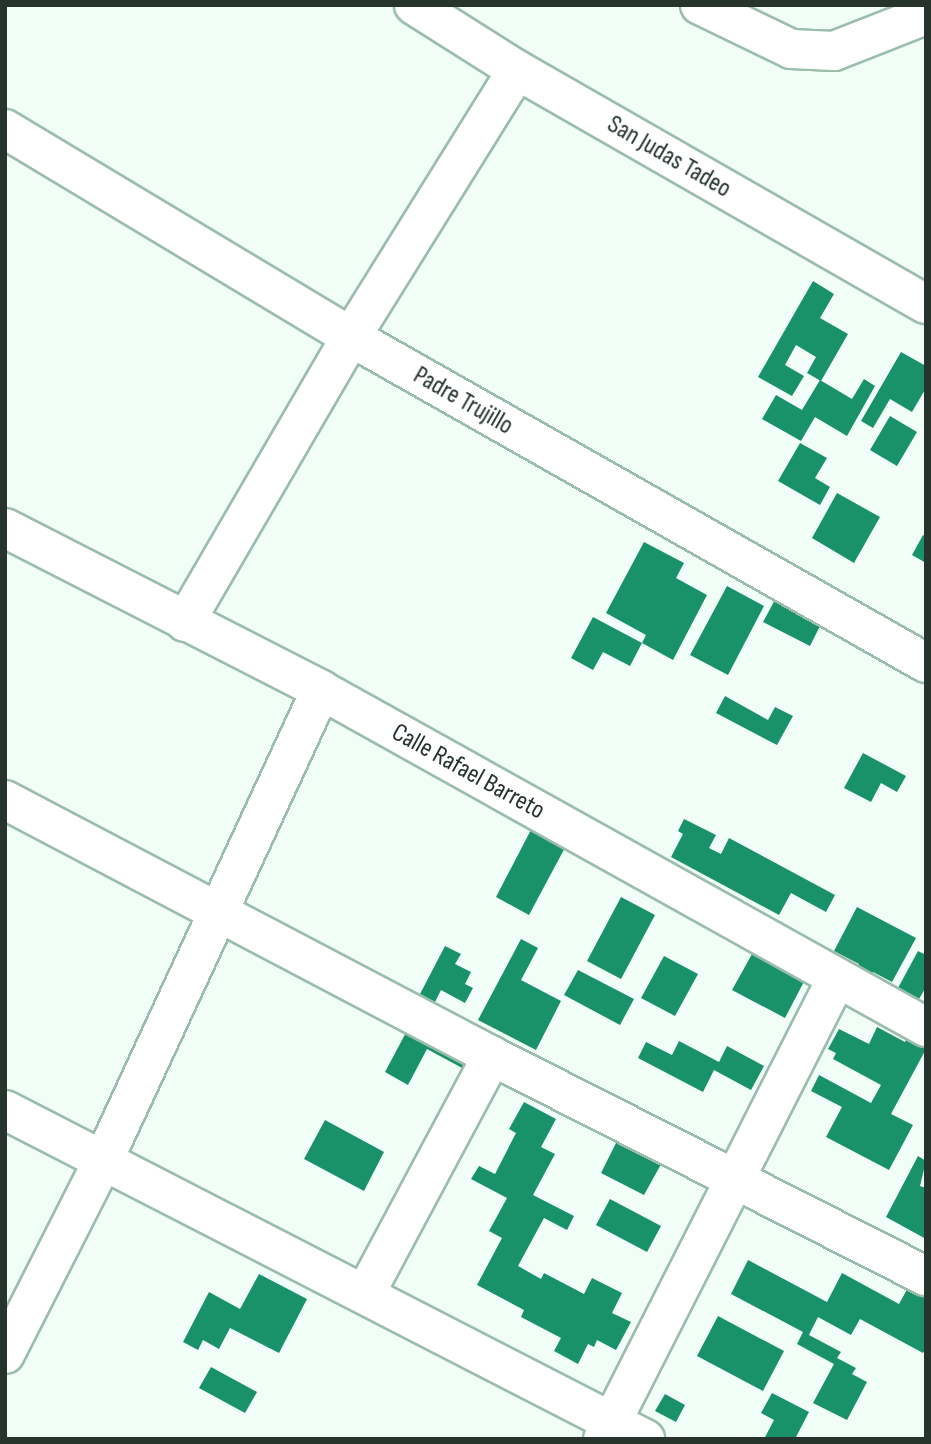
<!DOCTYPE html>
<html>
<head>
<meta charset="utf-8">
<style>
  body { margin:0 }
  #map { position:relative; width:931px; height:1444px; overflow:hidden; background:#f0fef7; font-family:"Sofia Sans Condensed",sans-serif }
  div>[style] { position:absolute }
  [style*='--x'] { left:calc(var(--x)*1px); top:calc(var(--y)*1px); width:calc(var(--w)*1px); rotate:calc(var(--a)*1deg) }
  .building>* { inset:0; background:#199269 }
  .roads { filter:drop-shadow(2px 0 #9bbdac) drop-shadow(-2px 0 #9bbdac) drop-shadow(0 2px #9bbdac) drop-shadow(0 -2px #9bbdac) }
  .minor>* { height:38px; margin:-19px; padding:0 19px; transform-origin:19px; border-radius:19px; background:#fff }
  span { translate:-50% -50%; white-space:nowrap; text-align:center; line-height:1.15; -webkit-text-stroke:5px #fff; paint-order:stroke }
  .street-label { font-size:26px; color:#26342d }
  .frame { position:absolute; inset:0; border:7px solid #26342d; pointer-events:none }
</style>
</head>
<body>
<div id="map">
  <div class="building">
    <div style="clip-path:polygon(813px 281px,834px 294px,820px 318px,848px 334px,821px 381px,807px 373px,816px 357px,796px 345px,785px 365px,804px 376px,792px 396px,758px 377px)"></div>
    <div style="clip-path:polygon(901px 352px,926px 366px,926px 388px,912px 412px,890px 399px,873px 428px,861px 421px)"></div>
    <div style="clip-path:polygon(864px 379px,875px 386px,847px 436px,815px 417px,801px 441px,762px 419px,776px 395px,802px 410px,820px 380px,852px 399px)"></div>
    <div style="clip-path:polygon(890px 416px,917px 432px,897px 466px,870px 450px)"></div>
    <div style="clip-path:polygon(800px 443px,827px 458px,815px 478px,830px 487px,820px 505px,778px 481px)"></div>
    <div style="clip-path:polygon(837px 493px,880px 517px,854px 563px,812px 538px)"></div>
    <div style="clip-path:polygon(923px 535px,926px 537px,926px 563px,912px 555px)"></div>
    <div style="clip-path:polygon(644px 542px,684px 563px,676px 578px,707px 595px,673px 660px,642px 643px,646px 635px,606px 613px)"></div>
    <div style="clip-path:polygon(727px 586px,764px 606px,728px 675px,690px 655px)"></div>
    <div style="clip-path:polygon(776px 598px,822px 622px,810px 646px,763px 622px)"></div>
    <div style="clip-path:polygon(593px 617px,642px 643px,630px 666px,603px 652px,593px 670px,571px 658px)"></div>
    <div style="clip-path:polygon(725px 696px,768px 720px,775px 707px,793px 716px,777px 745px,716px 713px)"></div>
    <div style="clip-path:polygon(863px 753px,906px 776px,897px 792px,881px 783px,871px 802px,844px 788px)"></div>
    <div style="clip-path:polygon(684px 819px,716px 835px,709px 848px,721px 854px,729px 838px,835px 895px,826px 912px,791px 893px,779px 915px,671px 857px,683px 834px,678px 831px)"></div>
    <div style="clip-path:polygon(534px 824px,568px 842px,529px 915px,496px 897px)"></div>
    <div style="clip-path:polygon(621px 897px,655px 915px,621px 979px,587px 961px)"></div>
    <div style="clip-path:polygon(857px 907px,916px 938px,892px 982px,873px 972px,870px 977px,856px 969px,859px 964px,834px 951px)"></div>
    <div style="clip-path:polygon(521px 939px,538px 948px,521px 980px,561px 1001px,536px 1050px,478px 1020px)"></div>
    <div style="clip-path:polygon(757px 945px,809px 972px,785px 1018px,732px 990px)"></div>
    <div style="clip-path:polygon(445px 946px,461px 954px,455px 964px,471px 972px,465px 984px,473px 988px,465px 1003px,441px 990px,435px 1002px,420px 994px)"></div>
    <div style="clip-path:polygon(918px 951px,926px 955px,926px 987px,919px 999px,898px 988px)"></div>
    <div style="clip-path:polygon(664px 956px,698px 974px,675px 1016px,641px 998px)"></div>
    <div style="clip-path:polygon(578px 970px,634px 999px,620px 1025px,564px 995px)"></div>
    <div style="clip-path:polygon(410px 1025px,470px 1057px,464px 1069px,427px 1049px,408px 1085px,385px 1072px)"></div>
    <div style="clip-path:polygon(877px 1027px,905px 1042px,911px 1030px,926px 1038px,926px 1049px,891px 1114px,913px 1125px,889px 1170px,826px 1137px,842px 1107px,811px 1091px,819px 1075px,871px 1103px,881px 1085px,833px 1059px,836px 1053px,828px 1049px,839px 1029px,869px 1044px)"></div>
    <div style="clip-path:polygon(679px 1041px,719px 1062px,727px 1046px,764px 1066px,751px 1090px,714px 1070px,703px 1092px,638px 1058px,646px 1042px,672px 1055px)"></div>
    <div style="clip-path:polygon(524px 1102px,556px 1119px,541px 1147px,555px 1154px,533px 1195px,574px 1216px,567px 1230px,544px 1218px,518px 1266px,541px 1279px,544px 1273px,584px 1294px,592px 1278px,622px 1293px,612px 1313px,631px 1322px,616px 1350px,597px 1340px,594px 1347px,588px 1344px,578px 1364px,554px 1351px,561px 1338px,521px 1317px,524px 1310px,477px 1285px,502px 1238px,489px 1231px,507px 1198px,471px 1179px,479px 1166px,495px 1174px,516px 1133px,509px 1129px)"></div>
    <div style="clip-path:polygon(325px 1120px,384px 1152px,364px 1191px,304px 1159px)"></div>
    <div style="clip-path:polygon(621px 1133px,665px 1157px,644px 1195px,601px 1173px)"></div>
    <div style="clip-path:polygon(918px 1156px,926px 1161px,920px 1186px,926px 1188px,926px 1239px,886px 1217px)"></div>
    <div style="clip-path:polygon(610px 1199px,661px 1226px,647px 1252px,596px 1225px)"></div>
    <div style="clip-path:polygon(748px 1260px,827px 1302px,842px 1273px,899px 1304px,909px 1286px,926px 1295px,926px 1348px,923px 1353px,860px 1319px,851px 1335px,818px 1317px,809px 1335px,841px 1352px,837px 1358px,856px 1368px,852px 1374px,867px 1382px,847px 1420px,813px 1403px,834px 1364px,797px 1344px,803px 1332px,731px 1294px)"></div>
    <div style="clip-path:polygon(259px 1274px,307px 1299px,279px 1353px,230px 1328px,219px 1349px,203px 1340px,198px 1350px,183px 1342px,209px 1292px,240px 1309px)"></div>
    <div style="clip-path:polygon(718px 1316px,784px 1351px,763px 1391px,697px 1356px)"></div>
    <div style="clip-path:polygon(211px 1367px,257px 1392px,245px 1413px,199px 1388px)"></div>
    <div style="clip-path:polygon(772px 1393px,809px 1412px,795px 1439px,764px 1439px,774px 1420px,761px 1413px)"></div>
    <div style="clip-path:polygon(665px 1394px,685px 1405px,676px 1422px,655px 1411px)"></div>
  </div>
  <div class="roads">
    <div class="minor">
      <div style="--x:414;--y:5;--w:122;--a:32.3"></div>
      <div style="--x:517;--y:70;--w:471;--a:29.8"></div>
      <div style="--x:700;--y:5;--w:101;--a:25.8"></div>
      <div style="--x:791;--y:49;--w:43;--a:2.7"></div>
      <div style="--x:834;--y:51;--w:99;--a:-21.4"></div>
      <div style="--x:5;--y:129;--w:404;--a:31"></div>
      <div style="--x:351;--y:337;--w:661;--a:29.55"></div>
      <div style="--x:5;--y:528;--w:355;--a:27.1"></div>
      <div style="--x:321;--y:690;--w:693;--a:29.12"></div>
      <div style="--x:185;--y:622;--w:330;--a:-59.8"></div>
      <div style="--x:351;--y:337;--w:314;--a:-58.1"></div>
      <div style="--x:5;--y:800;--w:550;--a:27.73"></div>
      <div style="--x:492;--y:1056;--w:487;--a:26.9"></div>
      <div style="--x:5;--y:1110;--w:720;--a:27.21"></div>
      <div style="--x:365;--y:1294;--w:270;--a:-61.9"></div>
      <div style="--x:5;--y:1354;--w:219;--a:-63.1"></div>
      <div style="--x:104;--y:1159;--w:517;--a:-65.17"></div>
      <div style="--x:603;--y:1439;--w:517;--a:-63.09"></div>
    </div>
  </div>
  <div class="street-label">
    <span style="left:669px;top:157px;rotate:30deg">San Judas Tadeo</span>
    <span style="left:463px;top:401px;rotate:30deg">Padre Trujillo</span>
    <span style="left:468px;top:772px;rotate:29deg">Calle Rafael Barreto</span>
  </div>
  <div class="frame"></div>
</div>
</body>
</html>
